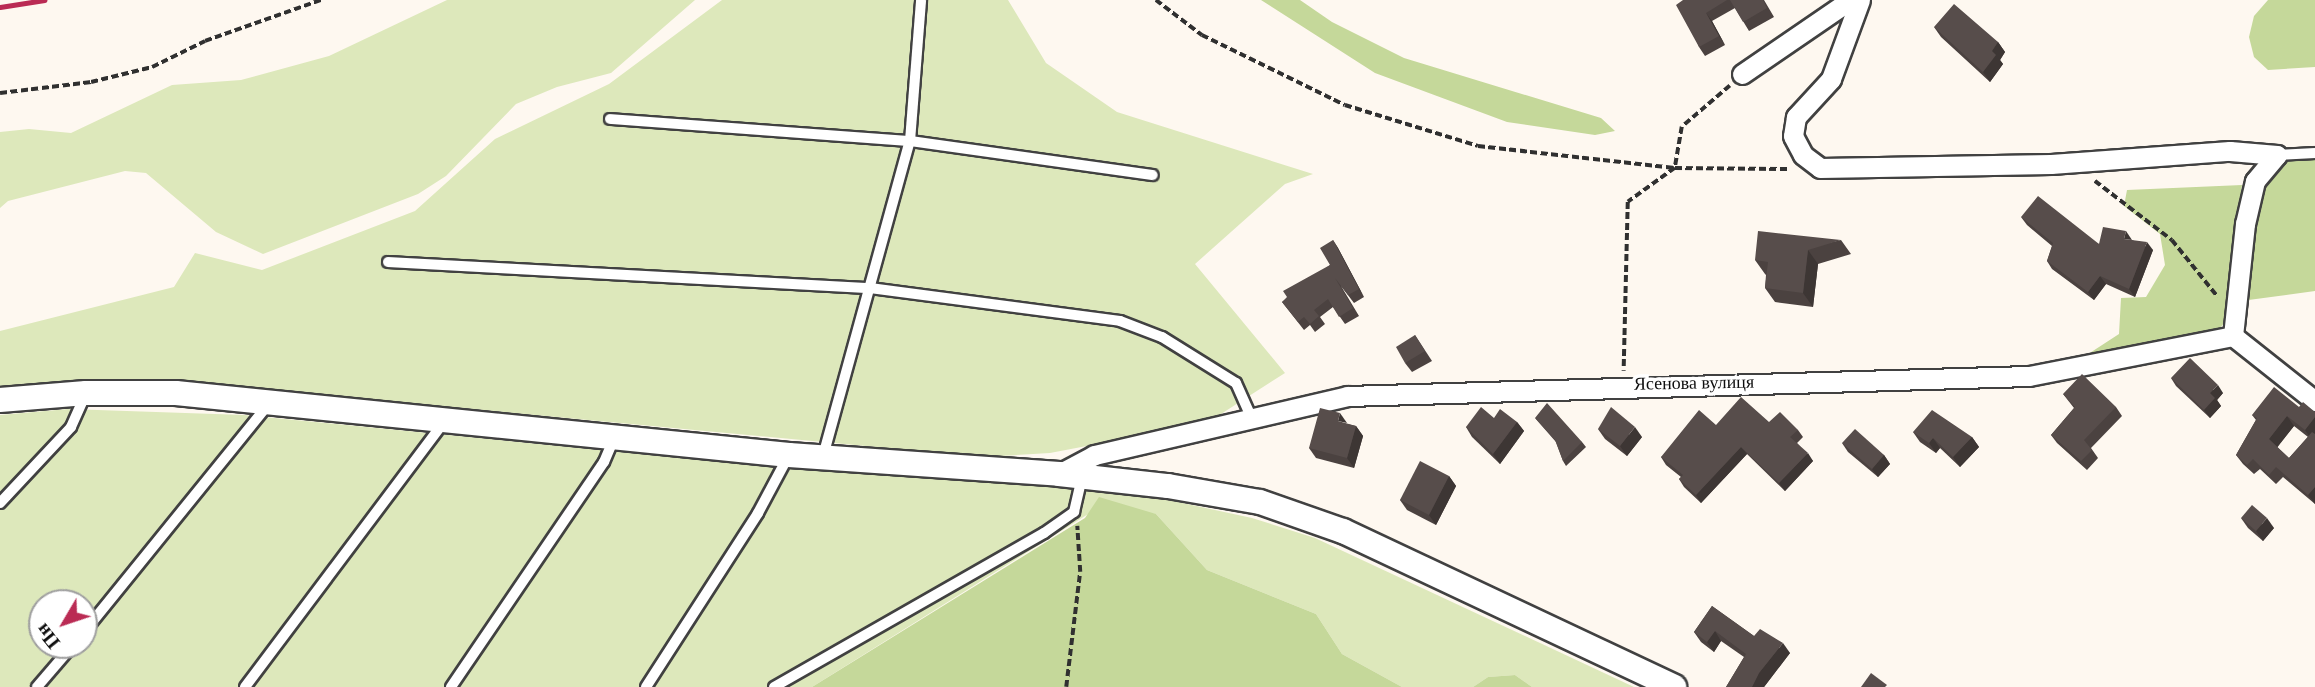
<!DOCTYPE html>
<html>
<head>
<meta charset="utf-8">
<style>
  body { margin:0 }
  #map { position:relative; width:2315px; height:687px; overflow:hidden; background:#fef8f0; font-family:Georgia,serif }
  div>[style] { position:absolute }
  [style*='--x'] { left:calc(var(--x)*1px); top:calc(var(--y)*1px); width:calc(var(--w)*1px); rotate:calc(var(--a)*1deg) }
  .green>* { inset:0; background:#dde8bb }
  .forest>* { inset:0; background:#c5d89a }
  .path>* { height:3.5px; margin-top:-1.75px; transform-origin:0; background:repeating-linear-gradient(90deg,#303030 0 7px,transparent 0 10.5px) }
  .roads { filter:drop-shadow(2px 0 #414141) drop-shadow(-2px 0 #414141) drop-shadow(0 2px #414141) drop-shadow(0 -2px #414141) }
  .service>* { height:10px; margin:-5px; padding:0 5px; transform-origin:5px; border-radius:5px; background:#fff }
  .minor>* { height:19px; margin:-9.5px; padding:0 9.5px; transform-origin:9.5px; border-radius:9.5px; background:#fff }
  .tertiary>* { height:24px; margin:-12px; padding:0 12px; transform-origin:12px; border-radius:12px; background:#fff }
  .rail>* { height:5px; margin:-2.5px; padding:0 2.5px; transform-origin:2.5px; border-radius:2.5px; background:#ba2b54 }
  .wall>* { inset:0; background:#4b4240 }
  .shaded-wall>* { inset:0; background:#3d3634 }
  .building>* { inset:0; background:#574d4b }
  span { translate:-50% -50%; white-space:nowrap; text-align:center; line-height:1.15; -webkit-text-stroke:7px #fff; paint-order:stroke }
  .street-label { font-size:18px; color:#0e0e0e }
  .north { position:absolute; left:28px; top:589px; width:70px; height:70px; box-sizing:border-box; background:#fff; border:2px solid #9f9f9f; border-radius:50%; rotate:231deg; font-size:19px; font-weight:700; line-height:28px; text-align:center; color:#0e0e0e }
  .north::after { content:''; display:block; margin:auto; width:24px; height:32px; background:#ba2b54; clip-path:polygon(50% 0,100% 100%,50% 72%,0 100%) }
</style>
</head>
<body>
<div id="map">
  <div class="green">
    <div style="clip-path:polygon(447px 0,695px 0,611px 73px,557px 87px,516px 104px,446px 176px,418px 194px,263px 254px,216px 232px,146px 173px,125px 171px,8px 201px,0 208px,0 132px,29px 129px,71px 133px,172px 85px,241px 80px,329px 56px)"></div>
    <div style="clip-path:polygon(722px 0,1008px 0,1046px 63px,1117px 112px,1313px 174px,1285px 184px,1195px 264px,1285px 373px,1207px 423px,1050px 453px,982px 457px,174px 381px,0 390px,0 331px,174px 287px,195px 253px,262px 270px,415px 211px,495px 139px,609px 84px)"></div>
    <div style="clip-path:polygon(evenodd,68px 409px,244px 415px,774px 467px,1104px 486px,1252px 518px,1315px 538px,1634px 687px,1532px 687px,1515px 675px,1488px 677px,1473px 687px,1402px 687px,1342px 654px,1316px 614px,1207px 570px,1156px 514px,1093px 511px,812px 687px,0 687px,0 415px,68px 409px,42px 603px,84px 603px,84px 645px,42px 645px,42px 603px)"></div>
  </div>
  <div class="forest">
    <div style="clip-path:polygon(1261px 0,1300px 0,1332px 22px,1404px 58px,1601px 118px,1615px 131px,1595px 135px,1507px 122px,1375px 73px)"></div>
    <div style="clip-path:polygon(2268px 0,2315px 0,2315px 67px,2268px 70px,2254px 57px,2249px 37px,2254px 16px)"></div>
    <div style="clip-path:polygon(2315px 157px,2315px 291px,2241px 301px,2258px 185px,2273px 168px,2293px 158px)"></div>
    <div style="clip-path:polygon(2242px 185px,2225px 322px,2215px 334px,2079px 360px,2119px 334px,2121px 298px,2146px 297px,2165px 265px,2160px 234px,2124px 206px,2127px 190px)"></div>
    <div style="clip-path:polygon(1099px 497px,1156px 514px,1207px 570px,1316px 614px,1342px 654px,1402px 687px,812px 687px,1085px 518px)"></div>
    <div style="clip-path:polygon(1515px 675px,1532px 687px,1473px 687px,1488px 677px)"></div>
  </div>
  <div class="path">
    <div style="--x:1156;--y:0;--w:58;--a:37.3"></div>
    <div style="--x:1202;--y:35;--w:159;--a:26.1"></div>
    <div style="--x:1345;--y:105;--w:139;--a:17.1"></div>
    <div style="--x:1478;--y:146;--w:198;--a:6.4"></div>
    <div style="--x:1675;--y:168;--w:58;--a:144.1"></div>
    <div style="--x:1628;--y:202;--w:169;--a:91.4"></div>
    <div style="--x:1730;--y:86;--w:63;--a:139.5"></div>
    <div style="--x:1682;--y:127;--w:42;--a:99.7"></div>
    <div style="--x:1675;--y:168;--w:115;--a:0.5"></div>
    <div style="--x:0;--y:93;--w:92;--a:-6.9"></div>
    <div style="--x:91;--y:82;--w:63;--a:-13.8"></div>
    <div style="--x:152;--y:67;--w:59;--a:-26.1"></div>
    <div style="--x:205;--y:41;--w:123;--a:-19.5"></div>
    <div style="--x:2095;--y:181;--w:97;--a:37.5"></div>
    <div style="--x:2172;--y:240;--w:73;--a:51.1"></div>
    <div style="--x:1066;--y:687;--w:116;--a:-83.1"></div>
    <div style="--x:1080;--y:572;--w:46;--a:-93.7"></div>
  </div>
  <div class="roads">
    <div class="service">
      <div style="--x:610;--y:119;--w:301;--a:4.2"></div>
      <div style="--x:910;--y:141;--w:245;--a:8"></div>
      <div style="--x:2277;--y:155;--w:38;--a:-3"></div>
      <div style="--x:388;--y:262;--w:483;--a:3.1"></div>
      <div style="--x:870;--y:288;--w:252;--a:7.5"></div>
      <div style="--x:1120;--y:321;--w:45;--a:20.9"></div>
      <div style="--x:1162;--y:337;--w:87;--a:31.9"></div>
      <div style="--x:1236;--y:383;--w:39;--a:66"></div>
      <div style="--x:823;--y:456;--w:327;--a:-74.6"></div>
      <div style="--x:910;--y:141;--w:141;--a:-85.5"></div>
      <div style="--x:0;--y:503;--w:104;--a:-46.9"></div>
      <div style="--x:71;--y:427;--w:36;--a:-66"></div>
      <div style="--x:84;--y:632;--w:292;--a:-51"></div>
      <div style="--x:37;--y:687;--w:55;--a:-49.4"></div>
      <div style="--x:245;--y:687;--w:331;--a:-53.1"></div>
      <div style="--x:451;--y:687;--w:272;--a:-55.8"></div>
      <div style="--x:604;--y:462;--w:25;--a:-67"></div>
      <div style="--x:646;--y:687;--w:207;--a:-57.2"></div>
      <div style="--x:758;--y:513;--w:66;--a:-61.9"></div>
      <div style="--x:774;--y:687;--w:311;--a:-29.7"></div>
      <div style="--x:1044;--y:533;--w:37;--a:-35"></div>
      <div style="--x:1074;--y:512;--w:36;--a:-77"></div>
    </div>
    <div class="minor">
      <div style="--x:1860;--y:0;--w:84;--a:110.2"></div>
      <div style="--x:1831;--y:79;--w:52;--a:132.6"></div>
      <div style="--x:1796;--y:117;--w:19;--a:99"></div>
      <div style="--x:1793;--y:136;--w:21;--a:62"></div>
      <div style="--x:1803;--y:155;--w:21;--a:37"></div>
      <div style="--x:1820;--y:168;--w:231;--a:-1"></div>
      <div style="--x:2051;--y:164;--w:179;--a:-4.2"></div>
      <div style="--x:2230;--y:151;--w:47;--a:4.9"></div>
      <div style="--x:1742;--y:74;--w:131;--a:-34.4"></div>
      <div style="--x:2233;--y:336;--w:113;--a:-83.9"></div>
      <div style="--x:2245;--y:224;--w:44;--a:-76.9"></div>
      <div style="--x:2255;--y:181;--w:34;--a:-50"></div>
      <div style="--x:1059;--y:474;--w:40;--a:-28"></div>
      <div style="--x:1094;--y:455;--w:260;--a:-13.1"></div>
      <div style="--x:1347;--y:396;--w:682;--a:-1.68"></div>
      <div style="--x:2029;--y:376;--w:208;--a:-11.1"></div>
      <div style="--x:2233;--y:336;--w:105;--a:38.4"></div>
    </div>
    <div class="tertiary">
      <div style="--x:0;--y:400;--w:86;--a:-4.7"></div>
      <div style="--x:86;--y:393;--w:90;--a:0"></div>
      <div style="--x:176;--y:393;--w:616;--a:5.78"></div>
      <div style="--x:789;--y:455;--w:271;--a:4"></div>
      <div style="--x:1059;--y:474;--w:110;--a:6.3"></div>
      <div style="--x:1168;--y:486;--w:93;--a:9.9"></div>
      <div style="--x:1260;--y:502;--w:88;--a:19.3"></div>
      <div style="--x:1343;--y:531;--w:366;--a:25.2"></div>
    </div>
  </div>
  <div class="rail">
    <div style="--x:0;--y:7;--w:45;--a:-9"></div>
  </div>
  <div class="wall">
    <div style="clip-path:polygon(1683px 0,1764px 0,1774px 17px,1749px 31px,1735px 8px,1712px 21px,1725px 45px,1705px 56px,1699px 47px)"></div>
    <div style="clip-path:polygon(1934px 27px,1998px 42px,2005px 52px,2000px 60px,2003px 64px,1990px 82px,1941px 37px)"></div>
    <div style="clip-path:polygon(2021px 217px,2099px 244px,2132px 240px,2153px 250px,2135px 297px,2106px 284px,2094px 300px,2052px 269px,2047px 261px,2052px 246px,2027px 225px)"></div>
    <div style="clip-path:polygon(1333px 240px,1338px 248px,1364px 297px,1354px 303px,1341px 286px,1359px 316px,1345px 324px,1333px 307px,1320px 317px,1325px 324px,1315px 332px,1310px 325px,1304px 330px,1282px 302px,1330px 265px)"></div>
    <div style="clip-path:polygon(1841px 240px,1851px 254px,1818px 264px,1813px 307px,1775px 302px,1765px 288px,1766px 275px,1765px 274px,1755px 260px)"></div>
    <div style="clip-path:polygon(1415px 335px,1432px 361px,1412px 372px,1405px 363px)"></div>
    <div style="clip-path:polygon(2171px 378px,2223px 393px,2217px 400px,2221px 406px,2210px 418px,2176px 386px)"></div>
    <div style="clip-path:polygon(2063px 394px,2116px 407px,2122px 416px,2091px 448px,2098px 458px,2087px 470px,2057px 443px,2051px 435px,2074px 408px)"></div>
    <div style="clip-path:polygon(evenodd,2299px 407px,2315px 412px,2315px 504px,2283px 477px,2276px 484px,2260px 469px,2254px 474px,2243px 464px,2236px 455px,2256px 420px,2252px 415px,2299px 407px,2294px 426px,2308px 437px,2289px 458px,2277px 447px,2294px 426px)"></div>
    <div style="clip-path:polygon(1494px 418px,1517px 422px,1524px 431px,1500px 464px,1472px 437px,1466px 427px)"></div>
    <div style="clip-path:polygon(1535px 418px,1582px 442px,1586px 447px,1566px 466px,1563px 461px,1556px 442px)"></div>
    <div style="clip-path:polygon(1769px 422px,1798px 430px,1803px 437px,1797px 443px,1813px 461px,1785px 491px,1747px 454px,1701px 503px,1684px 487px,1679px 479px,1681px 477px,1666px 465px,1661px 457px,1716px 425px)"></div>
    <div style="clip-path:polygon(1347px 424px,1356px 426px,1363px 436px,1354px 468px,1316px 458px,1309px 448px)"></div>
    <div style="clip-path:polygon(1598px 429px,1642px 437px,1627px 456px,1605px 439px)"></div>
    <div style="clip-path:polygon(1913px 432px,1972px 437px,1979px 447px,1960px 467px,1940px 448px,1936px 453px,1920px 442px)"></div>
    <div style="clip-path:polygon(1842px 443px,1884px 455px,1890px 464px,1878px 477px,1848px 452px)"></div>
    <div style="clip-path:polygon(1449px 476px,1456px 486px,1436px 525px,1407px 510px,1400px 500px)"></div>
    <div style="clip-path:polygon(2241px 518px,2274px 528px,2263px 541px,2248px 528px)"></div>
    <div style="clip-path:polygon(1712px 606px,1754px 636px,1790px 653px,1764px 687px,1726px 687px,1744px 657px,1721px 641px,1714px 652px,1701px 642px,1694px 632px)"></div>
  </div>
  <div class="shaded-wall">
    <div style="clip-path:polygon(1706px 13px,1712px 21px,1725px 45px,1719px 36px)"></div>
    <div style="clip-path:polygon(1998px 42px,2005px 52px,2000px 60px,2003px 64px,1990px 82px,1983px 72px,1992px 51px)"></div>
    <div style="clip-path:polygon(2126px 231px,2132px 240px,2124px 239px)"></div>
    <div style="clip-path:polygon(1333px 240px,1338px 248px,1364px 297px,1359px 289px)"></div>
    <div style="clip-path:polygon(2147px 242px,2153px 250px,2135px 297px,2129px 289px)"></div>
    <div style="clip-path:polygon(1808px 250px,1818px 264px,1813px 307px,1803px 293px)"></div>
    <div style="clip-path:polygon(2100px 276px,2106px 284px,2094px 300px,2088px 292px)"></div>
    <div style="clip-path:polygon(2218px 385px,2223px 393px,2217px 400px,2221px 406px,2210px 418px,2204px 410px,2210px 393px)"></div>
    <div style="clip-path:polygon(1340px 413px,1347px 423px,1338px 421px)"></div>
    <div style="clip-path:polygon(2287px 416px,2294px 426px,2276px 449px,2269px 439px)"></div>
    <div style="clip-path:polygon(2315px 417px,2315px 435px,2311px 439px,2305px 430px)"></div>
    <div style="clip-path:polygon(1517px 422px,1524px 431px,1500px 464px,1493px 454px)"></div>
    <div style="clip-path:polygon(1356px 426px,1363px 436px,1354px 468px,1347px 458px)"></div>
    <div style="clip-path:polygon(1635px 427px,1642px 437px,1627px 456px,1620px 446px)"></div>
    <div style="clip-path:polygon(1972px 437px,1979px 447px,1960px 467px,1953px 457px)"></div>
    <div style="clip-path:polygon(1933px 438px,1940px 448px,1936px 453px,1929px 443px)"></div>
    <div style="clip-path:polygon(1741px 447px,1747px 454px,1701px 503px,1696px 495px)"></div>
    <div style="clip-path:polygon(1808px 453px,1813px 461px,1785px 491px,1779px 483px)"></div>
    <div style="clip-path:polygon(1884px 455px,1890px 464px,1878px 477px,1872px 469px)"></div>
    <div style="clip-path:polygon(1449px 476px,1456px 486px,1436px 525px,1429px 515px)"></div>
    <div style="clip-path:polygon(2315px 487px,2315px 504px,2308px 495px)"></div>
    <div style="clip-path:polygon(2267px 518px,2274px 528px,2263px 541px,2256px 531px)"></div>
    <div style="clip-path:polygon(1715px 631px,1721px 641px,1714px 652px,1707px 642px)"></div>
    <div style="clip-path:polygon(1783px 643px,1790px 653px,1764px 687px,1752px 687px,1759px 673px)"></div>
  </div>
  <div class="building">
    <div style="clip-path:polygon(1683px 0,1727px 0,1706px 13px,1719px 36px,1699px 47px,1676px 5px)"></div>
    <div style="clip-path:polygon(1730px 0,1763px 0,1767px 8px,1743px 22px)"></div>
    <div style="clip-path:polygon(1954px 4px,1998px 42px,1992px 51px,1996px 55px,1983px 72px,1934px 27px)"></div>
    <div style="clip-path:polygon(2038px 196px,2099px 244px,2103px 227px,2126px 231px,2124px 239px,2147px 242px,2129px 289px,2100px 276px,2088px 292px,2047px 261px,2053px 243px,2021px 217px)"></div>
    <div style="clip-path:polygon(1758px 231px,1841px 240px,1808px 250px,1803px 293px,1765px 288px,1768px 262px,1755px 260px)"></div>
    <div style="clip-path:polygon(1333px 240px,1359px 289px,1348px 295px,1335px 278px,1353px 308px,1339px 317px,1328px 299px,1314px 310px,1319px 316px,1310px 324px,1304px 317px,1298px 322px,1282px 302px,1287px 297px,1283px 291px,1330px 265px,1320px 248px)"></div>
    <div style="clip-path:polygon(1415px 335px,1425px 351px,1405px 363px,1396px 347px)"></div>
    <div style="clip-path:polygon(2190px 358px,2218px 385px,2210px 393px,2215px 398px,2204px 410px,2171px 378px)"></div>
    <div style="clip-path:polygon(2082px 374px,2116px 407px,2084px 440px,2092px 450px,2081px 461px,2051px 435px,2075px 407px,2063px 394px)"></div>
    <div style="clip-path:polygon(2274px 387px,2299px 407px,2303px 402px,2315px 412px,2315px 417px,2305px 430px,2287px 416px,2269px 439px,2289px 458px,2312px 432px,2315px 434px,2315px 487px,2308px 495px,2276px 467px,2269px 475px,2253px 459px,2247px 465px,2236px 455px,2257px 418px,2252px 415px)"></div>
    <div style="clip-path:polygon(1741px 397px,1769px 422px,1780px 412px,1798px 430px,1790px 437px,1808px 453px,1779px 483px,1741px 447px,1696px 495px,1679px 479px,1683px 475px,1661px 457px,1699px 410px,1716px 425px)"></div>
    <div style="clip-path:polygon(1547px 403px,1582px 442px,1563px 461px,1555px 440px,1535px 418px)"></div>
    <div style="clip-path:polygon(1481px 407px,1494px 418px,1500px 409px,1517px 422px,1493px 454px,1466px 427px)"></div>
    <div style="clip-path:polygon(1611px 407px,1635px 427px,1620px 446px,1598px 429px)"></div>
    <div style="clip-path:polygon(1320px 408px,1340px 413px,1338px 421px,1356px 426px,1347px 458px,1309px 448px)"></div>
    <div style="clip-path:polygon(1932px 410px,1972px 437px,1953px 457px,1933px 438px,1929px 443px,1913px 432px)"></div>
    <div style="clip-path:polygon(1855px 429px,1884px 455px,1872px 469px,1842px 443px)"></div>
    <div style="clip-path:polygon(1420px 461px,1449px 476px,1429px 515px,1400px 500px)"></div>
    <div style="clip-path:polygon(2252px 505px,2267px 518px,2256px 531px,2241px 518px)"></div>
    <div style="clip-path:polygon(1712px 606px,1754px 636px,1760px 629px,1783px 643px,1759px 673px,1752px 687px,1726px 687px,1746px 654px,1715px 631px,1707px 642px,1694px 632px)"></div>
    <div style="clip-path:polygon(1871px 673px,1887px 685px,1885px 687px,1861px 687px)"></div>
  </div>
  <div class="street-label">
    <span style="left:1694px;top:383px;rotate:-1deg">Ясенова вулиця</span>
  </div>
  <div class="north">Пн</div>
</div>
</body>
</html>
